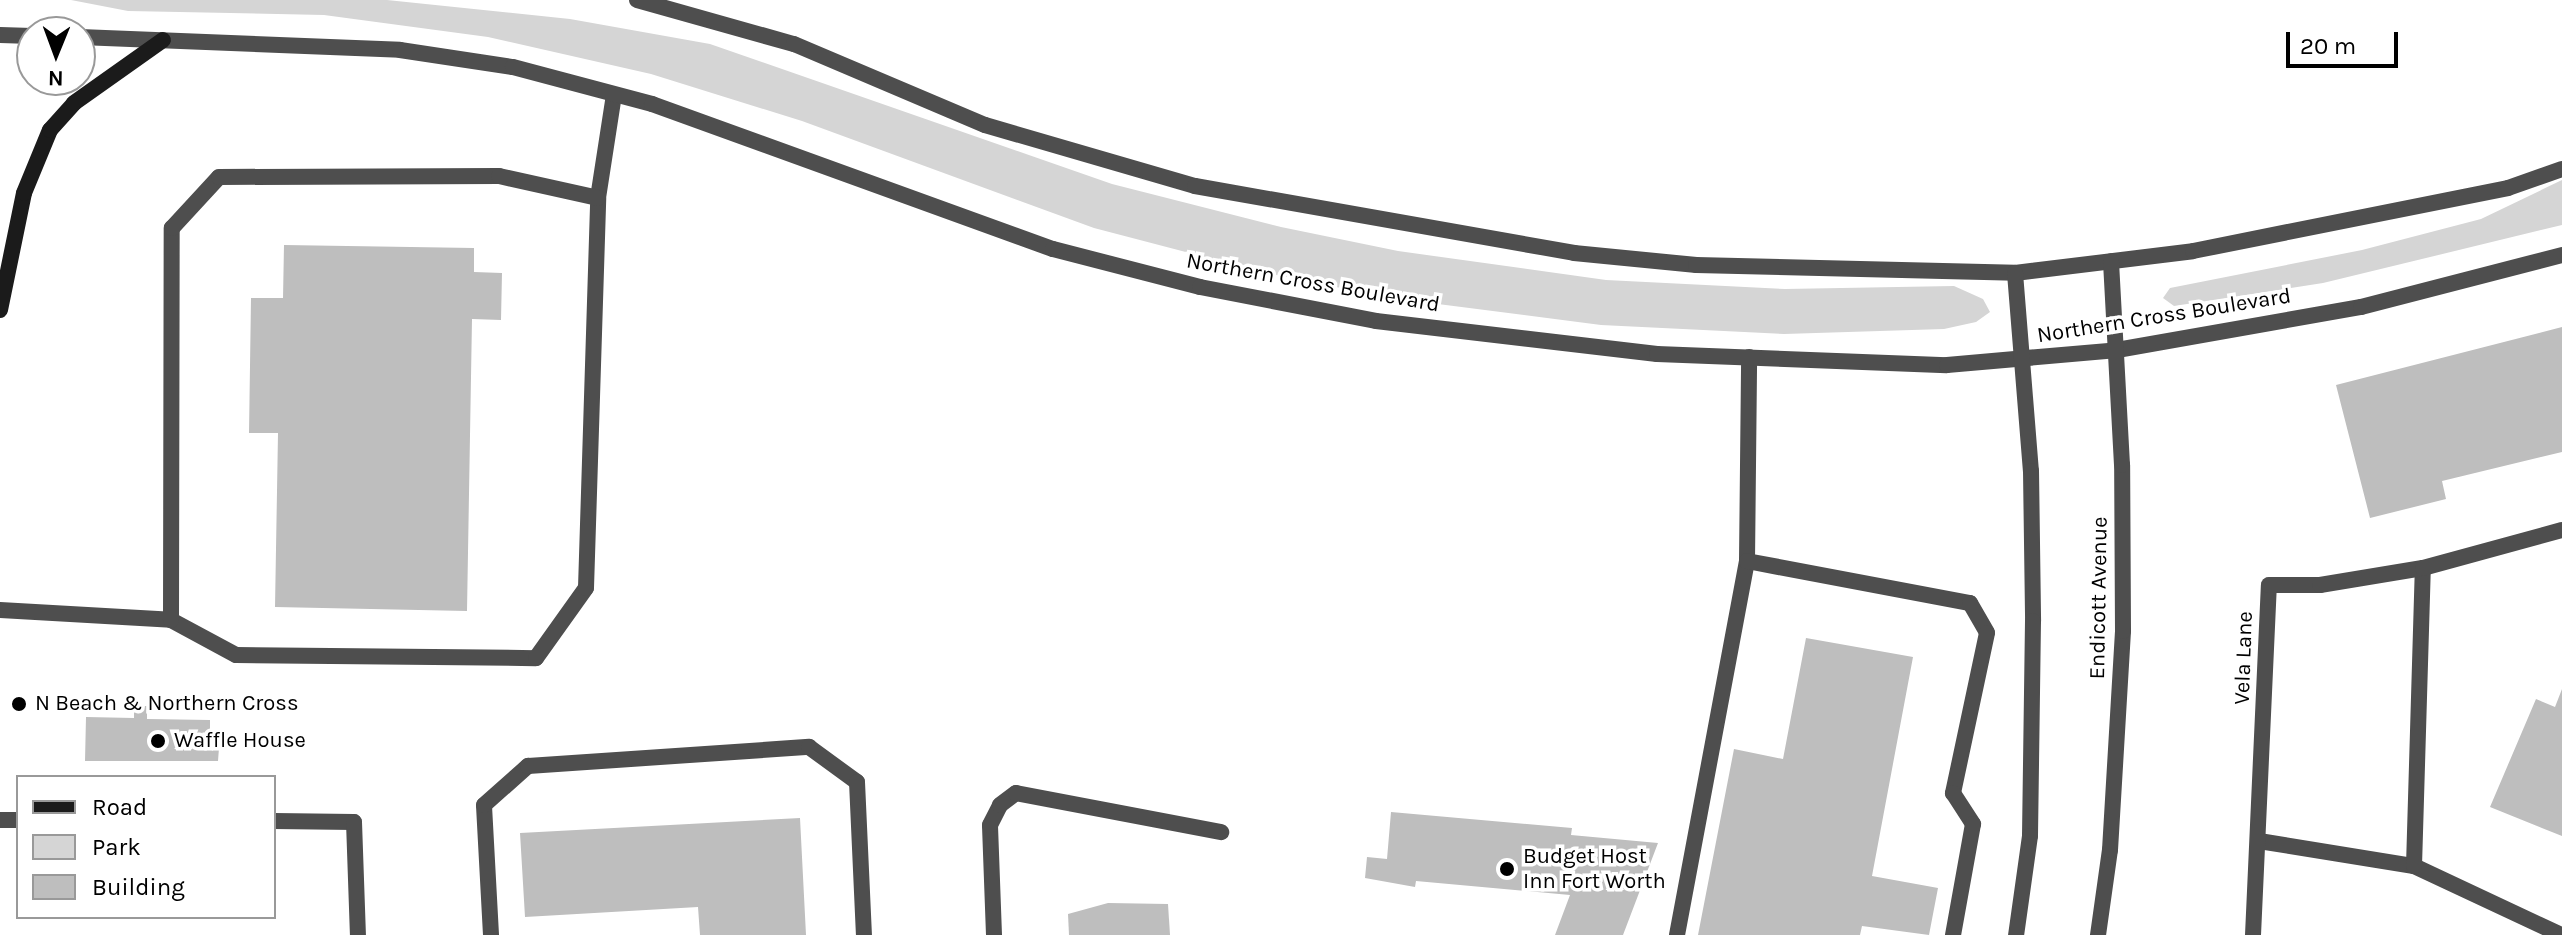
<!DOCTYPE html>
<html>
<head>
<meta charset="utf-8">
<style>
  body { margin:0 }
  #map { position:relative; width:2562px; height:935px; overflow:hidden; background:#fff; font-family:Karla,sans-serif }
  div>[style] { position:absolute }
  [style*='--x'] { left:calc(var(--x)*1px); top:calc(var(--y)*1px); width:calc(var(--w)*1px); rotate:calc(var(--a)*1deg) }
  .green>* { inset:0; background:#d5d5d5 }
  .building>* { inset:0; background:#bebebe }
  .service>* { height:16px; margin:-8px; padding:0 8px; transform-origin:8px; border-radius:8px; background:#4e4e4e }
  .tertiary>* { height:16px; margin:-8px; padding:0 8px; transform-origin:8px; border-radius:8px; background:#4e4e4e }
  .secondary>* { height:16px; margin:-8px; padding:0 8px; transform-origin:8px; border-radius:8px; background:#1b1b1b }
  .dots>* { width:22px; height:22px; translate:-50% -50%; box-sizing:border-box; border:4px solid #fff; border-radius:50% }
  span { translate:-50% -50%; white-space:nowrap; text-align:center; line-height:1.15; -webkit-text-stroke:7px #fff; paint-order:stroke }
  .street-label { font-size:22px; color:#000 }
  .poi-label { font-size:22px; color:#000 }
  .left { translate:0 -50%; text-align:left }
  .legend { position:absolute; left:16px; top:775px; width:260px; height:144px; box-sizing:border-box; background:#fff; border:2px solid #999; margin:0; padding:10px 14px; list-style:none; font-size:24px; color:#000 }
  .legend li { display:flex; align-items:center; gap:16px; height:40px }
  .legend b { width:40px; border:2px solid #999 }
  .north { position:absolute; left:16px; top:16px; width:80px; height:80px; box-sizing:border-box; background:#fff; border:2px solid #999; border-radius:50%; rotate:181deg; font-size:22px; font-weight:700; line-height:32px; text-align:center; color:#000 }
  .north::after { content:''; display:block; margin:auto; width:28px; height:36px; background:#000; clip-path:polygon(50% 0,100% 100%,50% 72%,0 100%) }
  .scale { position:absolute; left:2286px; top:32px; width:112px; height:36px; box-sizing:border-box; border:4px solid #000; border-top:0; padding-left:10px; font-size:24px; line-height:28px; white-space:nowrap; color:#000; -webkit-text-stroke:6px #fff; paint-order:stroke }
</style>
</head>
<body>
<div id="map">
  <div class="green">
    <div style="clip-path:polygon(71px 0,387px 0,570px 19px,710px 44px,1112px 184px,1281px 227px,1398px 251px,1606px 280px,1785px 289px,1954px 286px,1983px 299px,1990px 312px,1976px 322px,1944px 329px,1784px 334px,1601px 325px,1391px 298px,1266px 273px,1094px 228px,802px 121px,651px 74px,488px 37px,324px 15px,128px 11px)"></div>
    <div style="clip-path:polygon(2562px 180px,2562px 225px,2323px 283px,2174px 306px,2163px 298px,2170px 288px,2362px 250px,2481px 219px)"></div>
  </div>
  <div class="building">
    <div style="clip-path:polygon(284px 245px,474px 248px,474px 272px,502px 273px,501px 320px,472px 319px,467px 611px,275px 607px,278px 433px,249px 433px,251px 298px,283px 298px)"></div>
    <div style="clip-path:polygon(2562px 327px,2562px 452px,2442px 481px,2446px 499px,2370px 518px,2336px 385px)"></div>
    <div style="clip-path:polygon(1806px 638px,1913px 657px,1872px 876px,1938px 888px,1929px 935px,1862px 926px,1860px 935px,1698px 935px,1734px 749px,1783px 759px)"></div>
    <div style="clip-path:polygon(2562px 689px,2562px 836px,2490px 807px,2536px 699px,2555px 707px)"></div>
    <div style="clip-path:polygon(134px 706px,147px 706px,147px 719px,210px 720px,210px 733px,230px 734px,229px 748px,219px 748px,218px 761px,85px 761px,86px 717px,134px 718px)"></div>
    <div style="clip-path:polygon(1391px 812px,1572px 828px,1571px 835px,1658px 843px,1623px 935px,1555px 935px,1570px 895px,1416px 881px,1415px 887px,1365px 878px,1367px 857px,1387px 859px)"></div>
    <div style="clip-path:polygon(800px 818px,806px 935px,700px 935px,698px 907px,525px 917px,520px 833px)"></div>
    <div style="clip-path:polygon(1108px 903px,1168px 904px,1170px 935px,1069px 935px,1068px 914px)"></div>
  </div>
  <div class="service">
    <div style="--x:1747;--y:561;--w:204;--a:-89.4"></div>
    <div style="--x:0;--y:610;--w:171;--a:3.3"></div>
    <div style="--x:171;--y:620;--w:74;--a:28.3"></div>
    <div style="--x:236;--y:655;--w:300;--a:0.6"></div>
    <div style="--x:536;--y:658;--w:86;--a:-54.5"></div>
    <div style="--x:586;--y:588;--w:390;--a:-88.2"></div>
    <div style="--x:598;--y:198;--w:104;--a:-81.2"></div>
    <div style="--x:171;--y:620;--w:392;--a:-89.9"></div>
    <div style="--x:172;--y:228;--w:69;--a:-47.3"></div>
    <div style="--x:219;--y:177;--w:280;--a:-0.2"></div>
    <div style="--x:499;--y:176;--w:101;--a:12.5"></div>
    <div style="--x:0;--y:820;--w:18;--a:0"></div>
    <div style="--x:274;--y:821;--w:80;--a:0.7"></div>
    <div style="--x:354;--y:822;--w:113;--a:88"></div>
    <div style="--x:2259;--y:841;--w:157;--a:9.2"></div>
    <div style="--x:2414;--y:866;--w:162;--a:25.1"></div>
    <div style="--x:2414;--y:866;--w:298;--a:-88.3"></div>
    <div style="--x:491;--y:935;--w:130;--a:-93.1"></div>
    <div style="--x:484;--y:805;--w:59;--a:-41.6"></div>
    <div style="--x:528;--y:766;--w:282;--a:-3.9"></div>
    <div style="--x:809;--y:747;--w:59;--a:36.1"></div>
    <div style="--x:857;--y:782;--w:153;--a:87.4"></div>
    <div style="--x:994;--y:935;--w:110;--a:-92.1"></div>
    <div style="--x:990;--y:825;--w:22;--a:-63"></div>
    <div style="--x:1000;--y:805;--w:20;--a:-37"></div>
    <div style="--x:1016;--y:793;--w:209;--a:10.8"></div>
    <div style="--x:1677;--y:935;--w:380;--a:-79.4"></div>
    <div style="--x:1747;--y:561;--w:227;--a:10.7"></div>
    <div style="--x:1970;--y:603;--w:34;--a:60"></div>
    <div style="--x:1987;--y:633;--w:164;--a:102"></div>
    <div style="--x:1953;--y:793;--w:37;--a:57"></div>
    <div style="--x:1973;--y:824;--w:113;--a:100.2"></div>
    <div style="--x:2253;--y:935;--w:350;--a:-87.4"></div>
    <div style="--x:2269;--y:585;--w:51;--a:0"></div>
    <div style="--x:2320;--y:585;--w:104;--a:-9.4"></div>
    <div style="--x:2423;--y:568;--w:144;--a:-15.3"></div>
  </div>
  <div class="tertiary">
    <div style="--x:637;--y:0;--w:163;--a:15.7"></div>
    <div style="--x:794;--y:44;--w:207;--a:23"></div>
    <div style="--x:985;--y:125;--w:219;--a:16.2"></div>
    <div style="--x:1195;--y:186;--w:385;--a:10"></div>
    <div style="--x:1574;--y:253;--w:123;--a:5.6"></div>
    <div style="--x:1696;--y:265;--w:319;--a:1.4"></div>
    <div style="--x:2015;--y:273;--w:179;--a:-7"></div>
    <div style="--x:2193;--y:251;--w:321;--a:-11.3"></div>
    <div style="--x:2508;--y:188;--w:57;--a:-19.4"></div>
    <div style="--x:0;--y:35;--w:32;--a:2"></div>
    <div style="--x:80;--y:37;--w:320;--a:2.3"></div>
    <div style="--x:400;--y:50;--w:114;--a:8.6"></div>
    <div style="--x:513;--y:67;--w:144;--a:14.9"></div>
    <div style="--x:652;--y:104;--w:426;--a:19.9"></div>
    <div style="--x:1053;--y:249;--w:152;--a:14.5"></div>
    <div style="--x:1200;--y:287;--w:179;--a:10.9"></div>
    <div style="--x:1376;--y:321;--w:283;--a:6.7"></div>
    <div style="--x:1657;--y:354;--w:290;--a:2.2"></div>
    <div style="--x:1947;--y:365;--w:171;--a:-5"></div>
    <div style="--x:2117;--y:350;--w:248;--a:-10"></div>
    <div style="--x:2361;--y:307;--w:208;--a:-14.5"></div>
    <div style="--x:2015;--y:273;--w:199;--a:85.4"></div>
    <div style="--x:2031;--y:471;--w:150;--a:89.2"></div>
    <div style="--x:2033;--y:621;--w:215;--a:90.8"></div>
    <div style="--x:2030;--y:836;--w:100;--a:98"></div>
    <div style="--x:2098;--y:935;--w:86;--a:-82"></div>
    <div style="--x:2110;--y:850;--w:219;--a:-86.6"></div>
    <div style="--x:2123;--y:631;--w:166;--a:-90.3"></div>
    <div style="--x:2122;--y:465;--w:204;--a:-93.1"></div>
  </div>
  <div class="secondary">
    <div style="--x:0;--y:310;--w:119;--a:-78.4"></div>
    <div style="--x:24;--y:193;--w:68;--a:-67.6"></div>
    <div style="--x:50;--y:130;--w:36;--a:-48"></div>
    <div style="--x:74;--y:103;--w:109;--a:-35.3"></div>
  </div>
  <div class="dots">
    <div style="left:19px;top:704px;background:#000"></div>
    <div style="left:158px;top:741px;background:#000"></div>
    <div style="left:1507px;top:869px;background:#000"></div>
  </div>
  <div class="street-label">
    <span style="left:1313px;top:283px;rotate:10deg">Northern Cross Boulevard</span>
    <span style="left:2164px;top:316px;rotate:-9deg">Northern Cross Boulevard</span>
    <span style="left:2099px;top:598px;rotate:-89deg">Endicott Avenue</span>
    <span style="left:2244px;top:658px;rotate:-88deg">Vela Lane</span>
  </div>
  <div class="poi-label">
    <span class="left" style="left:35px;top:704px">N Beach &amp; Northern Cross</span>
    <span class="left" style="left:174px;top:741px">Waffle House</span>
    <span class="left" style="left:1523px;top:869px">Budget Host<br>Inn Fort Worth</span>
  </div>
  <ul class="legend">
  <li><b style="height:10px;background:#1b1b1b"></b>Road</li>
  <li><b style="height:22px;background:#d5d5d5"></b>Park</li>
  <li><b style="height:22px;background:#bebebe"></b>Building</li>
  </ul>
  <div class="north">N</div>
  <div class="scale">20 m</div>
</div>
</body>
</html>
